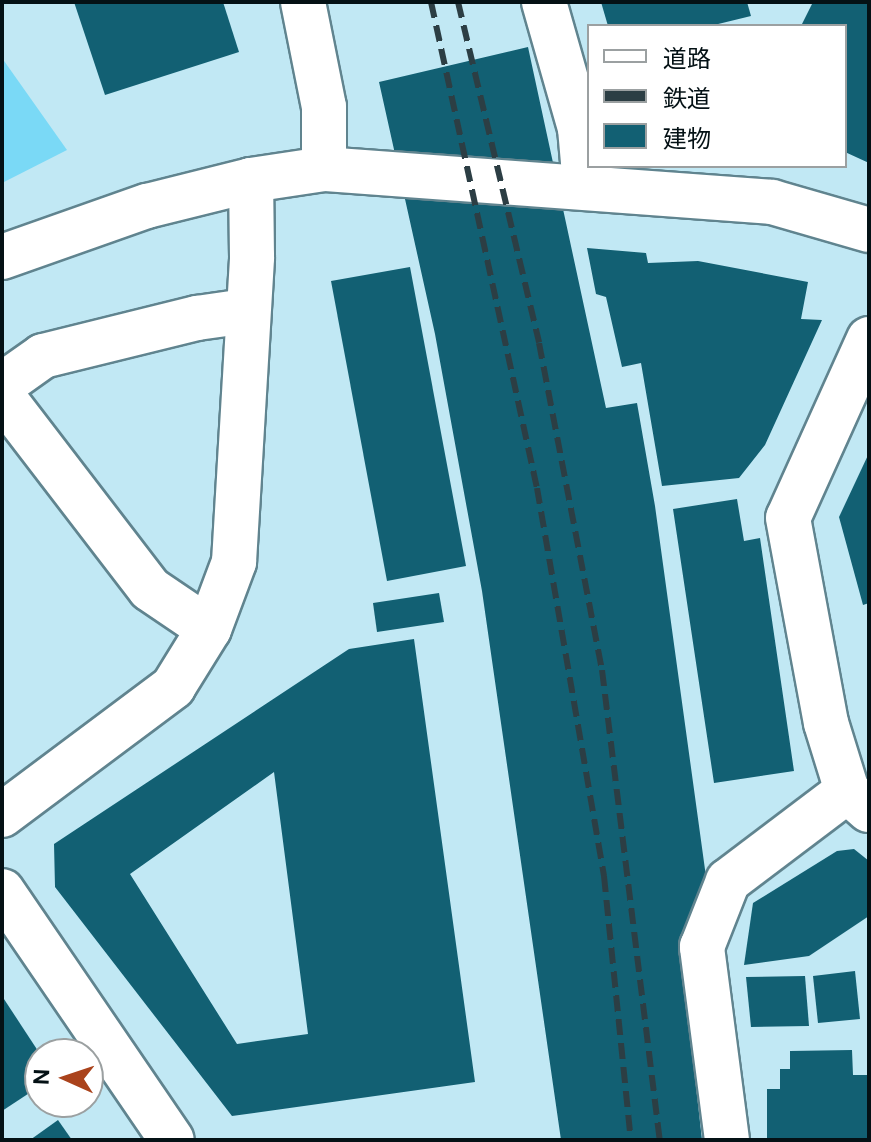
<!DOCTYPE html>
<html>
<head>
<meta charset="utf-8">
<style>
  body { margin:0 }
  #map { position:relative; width:871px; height:1142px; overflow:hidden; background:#c1e8f4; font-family:"DM Sans","Noto Sans JP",sans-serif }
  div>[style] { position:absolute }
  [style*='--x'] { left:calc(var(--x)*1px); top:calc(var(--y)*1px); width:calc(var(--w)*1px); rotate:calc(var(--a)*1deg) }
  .green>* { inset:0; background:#7ad9f6 }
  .building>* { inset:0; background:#126073 }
  .roads { filter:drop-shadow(2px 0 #60848f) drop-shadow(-2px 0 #60848f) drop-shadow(0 2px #60848f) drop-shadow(0 -2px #60848f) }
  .minor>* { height:44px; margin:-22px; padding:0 22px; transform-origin:22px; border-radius:22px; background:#fff }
  .rail>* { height:6px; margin-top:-3px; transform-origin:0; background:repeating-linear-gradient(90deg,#2c3e44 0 16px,transparent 0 24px) }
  span { translate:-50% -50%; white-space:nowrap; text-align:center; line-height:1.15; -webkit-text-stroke:8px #fff; paint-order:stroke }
  .frame { position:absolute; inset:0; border:4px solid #041115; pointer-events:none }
  .legend { position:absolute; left:587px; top:24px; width:260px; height:144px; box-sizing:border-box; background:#fff; border:2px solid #9ba0a1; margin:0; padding:10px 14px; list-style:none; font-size:24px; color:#041115 }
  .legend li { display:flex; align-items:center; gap:16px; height:40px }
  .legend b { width:40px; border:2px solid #9ba0a1 }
  .north { position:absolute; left:24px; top:1038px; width:80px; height:80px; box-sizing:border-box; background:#fff; border:2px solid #9ba0a1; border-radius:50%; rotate:273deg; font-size:22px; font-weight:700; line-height:32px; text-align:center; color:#041115 }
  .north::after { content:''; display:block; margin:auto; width:28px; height:36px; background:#aa431c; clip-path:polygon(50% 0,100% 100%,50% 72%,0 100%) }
</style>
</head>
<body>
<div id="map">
  <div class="green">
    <div style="clip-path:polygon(2px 58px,67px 150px,2px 183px)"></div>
  </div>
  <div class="building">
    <div style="clip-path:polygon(74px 2px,223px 2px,239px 52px,105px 95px)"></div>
    <div style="clip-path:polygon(601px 2px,747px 2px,751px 16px,710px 26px,608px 26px)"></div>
    <div style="clip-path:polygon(813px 2px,869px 2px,869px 163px,845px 152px,845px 26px,801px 26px)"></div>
    <div style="clip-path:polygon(528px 47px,606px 408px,637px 403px,655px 506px,707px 884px,681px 952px,702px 1140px,561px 1140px,482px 591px,435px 334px,379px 82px)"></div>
    <div style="clip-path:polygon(587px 248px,646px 253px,648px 263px,698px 261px,808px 282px,801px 319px,822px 320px,765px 445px,739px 478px,662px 486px,641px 363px,622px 367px,606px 297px,596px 294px)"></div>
    <div style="clip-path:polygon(410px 267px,466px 566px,387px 581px,331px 281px)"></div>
    <div style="clip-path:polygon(869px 453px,869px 603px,863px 605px,839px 517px)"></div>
    <div style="clip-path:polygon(737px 499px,744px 541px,760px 538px,794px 771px,714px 783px,673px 509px)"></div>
    <div style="clip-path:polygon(439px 593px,444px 622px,377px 632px,373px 603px)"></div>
    <div style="clip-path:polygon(evenodd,414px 639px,475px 1082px,232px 1116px,55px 887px,54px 844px,349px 649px,414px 639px,274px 772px,308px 1034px,237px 1044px,130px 874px,274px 772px)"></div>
    <div style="clip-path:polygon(854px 849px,869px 861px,869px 916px,809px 956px,744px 965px,753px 903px,837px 851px)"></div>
    <div style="clip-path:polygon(855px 971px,860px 1019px,818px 1023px,813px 976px)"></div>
    <div style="clip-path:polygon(805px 976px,809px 1026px,751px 1027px,746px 977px)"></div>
    <div style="clip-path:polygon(2px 996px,40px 1054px,40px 1086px,2px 1111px)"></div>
    <div style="clip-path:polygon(852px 1050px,853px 1075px,869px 1075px,869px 1140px,767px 1140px,767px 1089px,780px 1089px,780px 1069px,790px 1069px,790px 1051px)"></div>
    <div style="clip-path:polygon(58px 1120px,72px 1140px,30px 1140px)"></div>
  </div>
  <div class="roads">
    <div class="minor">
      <div style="--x:303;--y:2;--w:107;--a:78.7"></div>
      <div style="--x:324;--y:107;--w:62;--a:90"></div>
      <div style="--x:544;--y:2;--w:131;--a:74.1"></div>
      <div style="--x:580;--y:128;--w:57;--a:85"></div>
      <div style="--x:2;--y:257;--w:154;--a:-19.4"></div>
      <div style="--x:147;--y:206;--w:107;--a:-14"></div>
      <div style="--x:251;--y:180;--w:74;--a:-8.6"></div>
      <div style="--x:324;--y:169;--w:449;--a:4.2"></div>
      <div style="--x:772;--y:202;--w:101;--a:16.1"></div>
      <div style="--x:869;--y:339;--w:196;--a:114.3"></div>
      <div style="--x:788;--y:518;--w:208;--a:79.5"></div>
      <div style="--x:826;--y:723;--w:71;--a:72.8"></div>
      <div style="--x:847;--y:791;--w:29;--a:41"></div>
      <div style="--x:2;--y:385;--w:50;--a:-35.3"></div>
      <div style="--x:43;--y:356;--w:159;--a:-13.9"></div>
      <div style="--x:197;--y:318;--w:49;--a:-8.1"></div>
      <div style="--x:2;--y:396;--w:243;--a:52.5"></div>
      <div style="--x:150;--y:589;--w:71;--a:34.1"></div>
      <div style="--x:2;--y:815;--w:214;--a:-36.8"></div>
      <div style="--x:173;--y:687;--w:68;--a:-58.2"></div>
      <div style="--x:209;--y:629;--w:72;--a:-69.5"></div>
      <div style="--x:234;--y:562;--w:306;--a:-86.6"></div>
      <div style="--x:252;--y:257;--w:77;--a:-90.7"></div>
      <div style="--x:2;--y:891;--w:301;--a:55.7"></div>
      <div style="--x:727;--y:1140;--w:195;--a:-97.4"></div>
      <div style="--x:702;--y:947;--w:71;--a:-68.5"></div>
      <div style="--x:728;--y:881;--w:149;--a:-37.1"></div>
    </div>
  </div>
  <div class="rail">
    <div style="--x:431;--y:2;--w:497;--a:77.7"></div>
    <div style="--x:537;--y:488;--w:394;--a:80.2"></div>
    <div style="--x:604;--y:876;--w:265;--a:84.2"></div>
    <div style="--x:458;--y:2;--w:350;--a:76.6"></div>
    <div style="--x:539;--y:343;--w:333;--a:79.1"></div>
    <div style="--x:602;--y:670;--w:474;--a:83"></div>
  </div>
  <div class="frame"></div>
  <ul class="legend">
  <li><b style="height:10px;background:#fff"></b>道路</li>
  <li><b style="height:10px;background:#2c3e44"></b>鉄道</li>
  <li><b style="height:22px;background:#126073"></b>建物</li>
  </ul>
  <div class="north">N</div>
</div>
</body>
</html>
